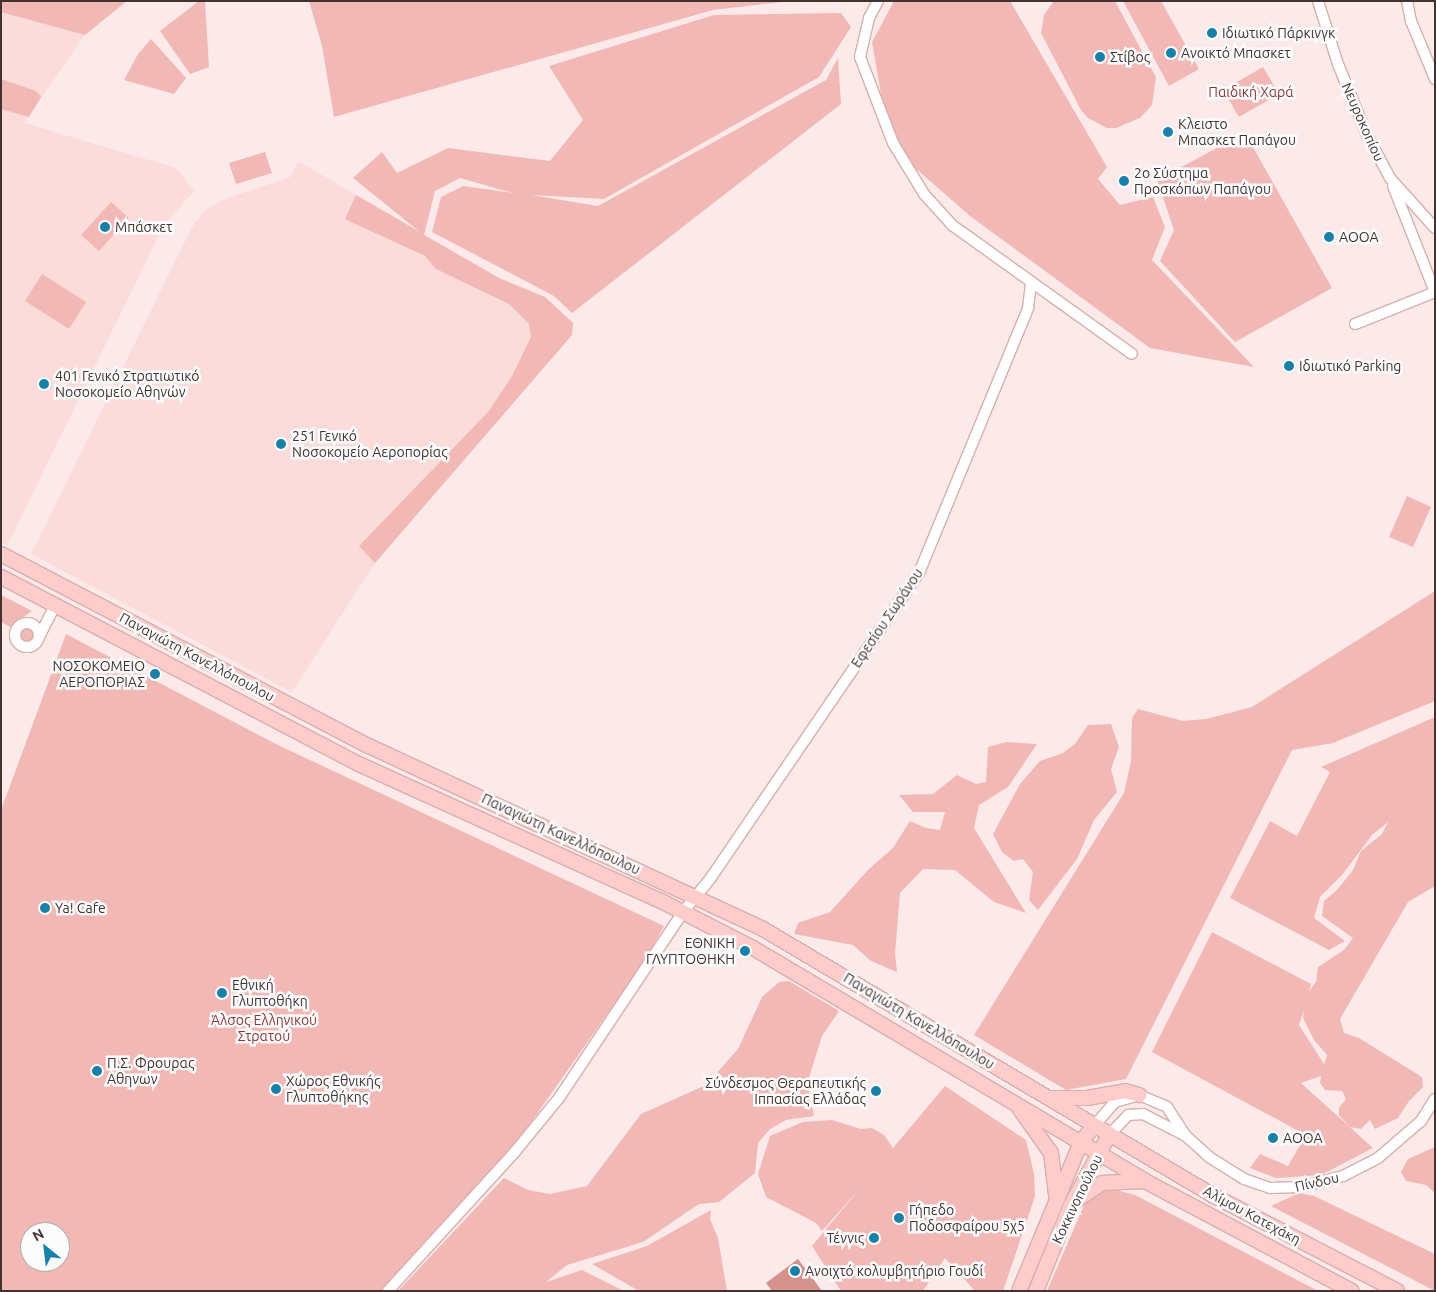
<!DOCTYPE html>
<html>
<head>
<meta charset="utf-8">
<style>
  body { margin:0 }
  #map { position:relative; width:1436px; height:1292px; overflow:hidden; background:#fbeae9; font-family:Ubuntu,sans-serif }
  div>[style] { position:absolute }
  [style*='--x'] { left:calc(var(--x)*1px); top:calc(var(--y)*1px); width:calc(var(--w)*1px); rotate:calc(var(--a)*1deg) }
  .built>* { inset:0; background:#fbdcdb }
  .green>* { inset:0; background:#f2b8b6 }
  .round { border-radius:50% }
  .water>* { inset:0; background:#d5918e }
  .roads { filter:drop-shadow(1px 0 #d7afad) drop-shadow(-1px 0 #d7afad) drop-shadow(0 1px #d7afad) drop-shadow(0 -1px #d7afad) }
  .minor>* { height:10px; margin:-5px; padding:0 5px; transform-origin:5px; border-radius:5px; background:#fff }
  .minor>.ring { margin:-5px; padding:0; box-sizing:content-box; background:none; border:10px solid #fff; border-radius:50% }
  .major>* { height:14px; margin:-7px; padding:0 7px; transform-origin:7px; border-radius:7px; background:#fecdcb }
  .dots>* { width:14px; height:14px; translate:-50% -50%; box-sizing:border-box; border:2px solid #fcfcfc; border-radius:50% }
  span { translate:-50% -50%; white-space:nowrap; text-align:center; line-height:1.15; -webkit-text-stroke:5px #fcfcfc; paint-order:stroke }
  .poi-label { font-size:14px; color:#423231 }
  .left { translate:0 -50%; text-align:left }
  .right { translate:-100% -50%; text-align:right }
  .park-label { font-size:14px; color:#8a3738 }
  .street-label { font-size:14px; color:#423231 }
  .frame { position:absolute; inset:0; border:2px solid #423231; pointer-events:none }
  .north { position:absolute; left:20px; top:1222px; width:50px; height:50px; box-sizing:border-box; background:#fcfcfc; border:1px solid #b2abab; border-radius:50%; rotate:331deg; font-size:14px; font-weight:700; line-height:20px; text-align:center; color:#423231 }
  .north::after { content:''; display:block; margin:auto; width:18px; height:22px; background:#1980aa; clip-path:polygon(50% 0,100% 100%,50% 72%,0 100%) }
</style>
</head>
<body>
<div id="map">
  <div class="built">
    <div style="clip-path:polygon(1px 1px,108px 1px,24px 123px,176px 168px,194px 191px,164px 225px,7px 546px,1px 542px)"></div>
    <div style="clip-path:polygon(298px 161px,499px 278px,545px 297px,573px 323px,572px 335px,375px 563px,292px 692px,31px 554px,192px 227px,205px 210px,222px 200px,290px 177px)"></div>
  </div>
  <div class="green">
    <div style="clip-path:polygon(1px 1px,127px 1px,85px 35px,1px 12px)"></div>
    <div style="clip-path:polygon(199px 1px,205px 1px,209px 67px,190px 74px,160px 31px)"></div>
    <div style="clip-path:polygon(309px 1px,791px 1px,713px 10px,334px 117px,322px 46px)"></div>
    <div style="clip-path:polygon(894px 1px,1010px 1px,1107px 167px,1098px 179px,1120px 205px,1153px 197px,1165px 227px,1152px 260px,1254px 367px,1150px 348px,970px 216px,890px 146px,872px 42px)"></div>
    <div style="clip-path:polygon(1054px 1px,1115px 1px,1117px 5px,1156px 77px,1152px 105px,1140px 118px,1116px 128px,1107px 128px,1088px 118px,1081px 110px,1041px 33px,1044px 15px)"></div>
    <div style="clip-path:polygon(1123px 1px,1161px 1px,1199px 69px,1169px 86px)"></div>
    <div style="clip-path:polygon(841px 13px,851px 27px,819px 77px,604px 199px,531px 195px,598px 206px,826px 80px,838px 58px,841px 104px,572px 313px,554px 296px,432px 232px,441px 197px,463px 186px,513px 193px,460px 178px,435px 191px,424px 235px,499px 278px,545px 297px,573px 323px,572px 335px,375px 563px,359px 546px,489px 411px,512px 376px,531px 337px,529px 324px,509px 304px,436px 269px,425px 256px,345px 219px,356px 195px,420px 232px,353px 178px,382px 152px,397px 173px,448px 148px,550px 161px,583px 120px,549px 66px,714px 15px)"></div>
    <div style="clip-path:polygon(151px 39px,186px 78px,174px 94px,124px 80px,138px 54px)"></div>
    <div style="clip-path:polygon(1263px 67px,1279px 94px,1239px 117px,1223px 90px)"></div>
    <div style="clip-path:polygon(1px 79px,36px 91px,41px 97px,29px 117px,1px 109px)"></div>
    <div style="clip-path:polygon(1245px 133px,1332px 288px,1235px 342px,1160px 261px,1174px 230px,1157px 180px)"></div>
    <div style="clip-path:polygon(265px 152px,272px 173px,236px 184px,229px 163px)"></div>
    <div style="clip-path:polygon(111px 202px,129px 218px,99px 251px,81px 235px)"></div>
    <div style="clip-path:polygon(42px 274px,86px 302px,69px 329px,25px 301px)"></div>
    <div style="clip-path:polygon(1407px 496px,1431px 507px,1413px 547px,1389px 537px)"></div>
    <div style="clip-path:polygon(1435px 591px,1435px 701px,1333px 743px,1292px 750px,1126px 1079px,1066px 1090px,974px 1035px,1124px 793px,1131px 761px,1132px 718px,1138px 709px,1183px 721px,1206px 719px,1252px 707px)"></div>
    <div style="clip-path:polygon(1px 595px,32px 611px,10px 627px,1px 622px)"></div>
    <div class="round" style="left:19px;top:628px;width:14px;height:14px"></div>
    <div style="clip-path:polygon(evenodd,66px 634px,280px 746px,664px 926px,646px 959px,508px 1155px,383px 1291px,1px 1291px,1px 810px,66px 634px,30px 1232px,60px 1232px,60px 1262px,30px 1262px,30px 1232px)"></div>
    <div style="clip-path:polygon(evenodd,1435px 717px,1435px 886px,1408px 902px,1340px 1019px,1344px 1033px,1359px 1038px,1422px 1077px,1423px 1087px,1409px 1101px,1398px 1118px,1375px 1129px,1370px 1120px,1361px 1129px,1350px 1127px,1339px 1115px,1339px 1108px,1346px 1099px,1342px 1091px,1325px 1090px,1320px 1083px,1321px 1076px,1301px 1083px,1373px 1148px,1321px 1175px,1276px 1178px,1250px 1168px,1260px 1154px,1288px 1166px,1306px 1135px,1152px 1052px,1212px 932px,1311px 984px,1309px 991px,1316px 982px,1318px 967px,1344px 950px,1353px 938px,1322px 916px,1324px 901px,1337px 890px,1353px 870px,1361px 851px,1382px 834px,1388px 822px,1372px 835px,1342px 875px,1320px 897px,1314px 918px,1345px 941px,1329px 950px,1230px 898px,1270px 821px,1297px 836px,1330px 772px,1321px 767px,1435px 717px,1304px 1010px,1303px 1018px,1314px 1040px,1327px 1055px,1324px 1064px,1299px 1025px,1304px 1010px)"></div>
    <div style="clip-path:polygon(1111px 724px,1119px 747px,1111px 769px,1117px 792px,1094px 820px,1077px 859px,1038px 910px,1029px 900px,1033px 872px,1023px 859px,1014px 861px,1002px 852px,993px 834px,1020px 784px,1040px 761px,1063px 753px,1075px 744px,1088px 725px)"></div>
    <div style="clip-path:polygon(1006px 742px,1037px 744px,1008px 787px,979px 805px,974px 828px,1026px 913px,994px 902px,955px 870px,923px 869px,900px 893px,895px 954px,897px 972px,871px 961px,853px 945px,794px 934px,798px 923px,830px 912px,869px 869px,893px 848px,910px 821px,926px 828px,940px 830px,945px 812px,913px 812px,899px 795px,933px 794px,957px 775px,976px 784px,986px 782px,988px 747px)"></div>
    <div style="clip-path:polygon(789px 981px,839px 1011px,822px 1036px,807px 1084px,814px 1116px,786px 1120px,770px 1129px,758px 1143px,755px 1173px,719px 1202px,699px 1204px,643px 1242px,567px 1265px,546px 1282px,582px 1270px,624px 1291px,398px 1291px,504px 1178px,528px 1190px,550px 1194px,587px 1186px,641px 1114px,706px 1085px,738px 1049px,762px 997px,779px 982px)"></div>
    <div style="clip-path:polygon(945px 1086px,1026px 1140px,1034px 1174px,1035px 1196px,1003px 1291px,975px 1291px,945px 1258px,923px 1291px,841px 1291px,812px 1246px,861px 1187px,822px 1231px,816px 1223px,766px 1197px,758px 1174px,770px 1136px,803px 1122px,832px 1120px,861px 1129px,872px 1128px,884px 1135px,893px 1148px)"></div>
    <div style="clip-path:polygon(1435px 1147px,1435px 1193px,1426px 1185px,1406px 1181px,1401px 1172px,1408px 1159px)"></div>
    <div style="clip-path:polygon(1108px 1188px,1135px 1195px,1318px 1291px,1047px 1291px,1085px 1203px,1095px 1193px)"></div>
    <div style="clip-path:polygon(1299px 1193px,1314px 1196px,1435px 1254px,1435px 1291px,1271px 1206px)"></div>
    <div style="clip-path:polygon(711px 1210px,710px 1219px,718px 1238px,727px 1291px,639px 1291px,592px 1264px,647px 1246px)"></div>
  </div>
  <div class="water">
    <div style="clip-path:polygon(798px 1259px,822px 1291px,772px 1291px,766px 1283px)"></div>
  </div>
  <div class="roads">
    <div class="minor">
      <div style="--x:878;--y:1;--w:19;--a:118"></div>
      <div style="--x:869;--y:18;--w:40;--a:103"></div>
      <div style="--x:860;--y:57;--w:92;--a:69"></div>
      <div style="--x:893;--y:143;--w:60;--a:58.7"></div>
      <div style="--x:924;--y:194;--w:42;--a:47.9"></div>
      <div style="--x:952;--y:225;--w:221;--a:35.6"></div>
      <div style="--x:1318;--y:1;--w:66;--a:72.4"></div>
      <div style="--x:1338;--y:64;--w:77;--a:67.8"></div>
      <div style="--x:1367;--y:135;--w:49;--a:61.9"></div>
      <div style="--x:1390;--y:178;--w:67;--a:48"></div>
      <div style="--x:1407;--y:1;--w:20;--a:79"></div>
      <div style="--x:1411;--y:21;--w:63;--a:67.5"></div>
      <div style="--x:1393;--y:186;--w:114;--a:68.4"></div>
      <div style="--x:1355;--y:324;--w:86;--a:-21.8"></div>
      <div class="ring" style="left:15px;top:623px;width:14px;height:14px"></div>
      <div style="--x:39;--y:637;--w:36;--a:-63"></div>
      <div style="--x:1094;--y:1126;--w:32;--a:-49"></div>
      <div style="--x:1115;--y:1102;--w:25;--a:-16"></div>
      <div style="--x:1139;--y:1095;--w:30;--a:23"></div>
      <div style="--x:1167;--y:1107;--w:35;--a:57"></div>
      <div style="--x:1109;--y:1135;--w:28;--a:-46"></div>
      <div style="--x:1128;--y:1115;--w:15;--a:-4"></div>
      <div style="--x:1143;--y:1114;--w:48;--a:27.1"></div>
      <div style="--x:1186;--y:1136;--w:31;--a:42"></div>
      <div style="--x:1209;--y:1157;--w:41;--a:32.2"></div>
      <div style="--x:1244;--y:1179;--w:28;--a:19"></div>
      <div style="--x:1270;--y:1188;--w:31;--a:-2"></div>
      <div style="--x:1301;--y:1187;--w:43;--a:-14.7"></div>
      <div style="--x:1343;--y:1176;--w:39;--a:-27"></div>
      <div style="--x:1378;--y:1158;--w:57;--a:-40.7"></div>
      <div style="--x:1421;--y:1121;--w:26;--a:-58"></div>
      <div style="--x:388;--y:1291;--w:187;--a:-47.6"></div>
      <div style="--x:514;--y:1153;--w:71;--a:-50.7"></div>
      <div style="--x:559;--y:1098;--w:224;--a:-56.3"></div>
      <div style="--x:683;--y:912;--w:43;--a:-50.7"></div>
      <div style="--x:710;--y:879;--w:371;--a:-55.7"></div>
      <div style="--x:919;--y:573;--w:287;--a:-67.6"></div>
      <div style="--x:1028;--y:308;--w:24;--a:-83"></div>
    </div>
    <div class="major">
      <div style="--x:1;--y:554;--w:415;--a:27.6"></div>
      <div style="--x:369;--y:746;--w:434;--a:24.9"></div>
      <div style="--x:763;--y:929;--w:524;--a:30.63"></div>
      <div style="--x:1214;--y:1196;--w:206;--a:27.4"></div>
      <div style="--x:1;--y:577;--w:406;--a:27.6"></div>
      <div style="--x:361;--y:765;--w:332;--a:24.4"></div>
      <div style="--x:663;--y:902;--w:101;--a:27.1"></div>
      <div style="--x:753;--y:948;--w:456;--a:30.7"></div>
      <div style="--x:1145;--y:1181;--w:234;--a:28"></div>
      <div style="--x:1050;--y:1098;--w:37;--a:0"></div>
      <div style="--x:1087;--y:1098;--w:39;--a:-10"></div>
      <div style="--x:1125;--y:1091;--w:15;--a:16"></div>
      <div style="--x:1019;--y:1108;--w:55;--a:54.6"></div>
      <div style="--x:1051;--y:1153;--w:42;--a:83.2"></div>
      <div style="--x:1077;--y:1200;--w:30;--a:-34"></div>
      <div style="--x:1102;--y:1183;--w:43;--a:-2.7"></div>
      <div style="--x:1019;--y:1291;--w:161;--a:-67.4"></div>
      <div style="--x:1081;--y:1142;--w:21;--a:-51"></div>
      <div style="--x:1036;--y:1291;--w:93;--a:-67.9"></div>
      <div style="--x:1071;--y:1205;--w:80;--a:-61.5"></div>
    </div>
  </div>
  <div class="dots">
    <div style="left:1212px;top:33px;background:#1980aa"></div>
    <div style="left:1171px;top:53px;background:#1980aa"></div>
    <div style="left:1100px;top:57px;background:#1980aa"></div>
    <div style="left:1168px;top:132px;background:#1980aa"></div>
    <div style="left:1124px;top:181px;background:#1980aa"></div>
    <div style="left:105px;top:227px;background:#1980aa"></div>
    <div style="left:1329px;top:237px;background:#1980aa"></div>
    <div style="left:1289px;top:366px;background:#1980aa"></div>
    <div style="left:44px;top:384px;background:#1980aa"></div>
    <div style="left:281px;top:444px;background:#1980aa"></div>
    <div style="left:155px;top:674px;background:#1980aa"></div>
    <div style="left:45px;top:908px;background:#1980aa"></div>
    <div style="left:745px;top:951px;background:#1980aa"></div>
    <div style="left:222px;top:993px;background:#1980aa"></div>
    <div style="left:97px;top:1071px;background:#1980aa"></div>
    <div style="left:276px;top:1089px;background:#1980aa"></div>
    <div style="left:876px;top:1091px;background:#1980aa"></div>
    <div style="left:1273px;top:1138px;background:#1980aa"></div>
    <div style="left:899px;top:1218px;background:#1980aa"></div>
    <div style="left:874px;top:1238px;background:#1980aa"></div>
    <div style="left:795px;top:1271px;background:#1980aa"></div>
  </div>
  <div class="poi-label">
    <span class="left" style="left:1222px;top:33px">Ιδιωτικό Πάρκινγκ</span>
    <span class="left" style="left:1181px;top:53px">Ανοικτό Μπασκετ</span>
    <span class="left" style="left:1110px;top:57px">Στίβος</span>
    <span class="left" style="left:1178px;top:132px">Κλειστο<br>Μπασκετ Παπάγου</span>
    <span class="left" style="left:1134px;top:181px">2ο Σύστημα<br>Προσκόπων Παπάγου</span>
    <span class="left" style="left:115px;top:227px">Μπάσκετ</span>
    <span class="left" style="left:1339px;top:237px">AOOA</span>
    <span class="left" style="left:1299px;top:366px">Ιδιωτικό Parking</span>
    <span class="left" style="left:55px;top:384px">401 Γενικό Στρατιωτικό<br>Νοσοκομείο Αθηνών</span>
    <span class="left" style="left:292px;top:444px">251 Γενικό<br>Νοσοκομείο Αεροπορίας</span>
    <span class="right" style="left:145px;top:674px">ΝΟΣΟΚΟΜΕΙΟ<br>ΑΕΡΟΠΟΡΙΑΣ</span>
    <span class="left" style="left:55px;top:908px">Ya! Cafe</span>
    <span class="right" style="left:735px;top:951px">ΕΘΝΙΚΗ<br>ΓΛΥΠΤΟΘΗΚΗ</span>
    <span class="left" style="left:232px;top:993px">Εθνική<br>Γλυπτοθήκη</span>
    <span class="left" style="left:107px;top:1071px">Π.Σ. Φρουρας<br>Αθηνων</span>
    <span class="left" style="left:286px;top:1089px">Χώρος Εθνικής<br>Γλυπτοθήκης</span>
    <span class="right" style="left:866px;top:1091px">Σύνδεσμος Θεραπευτικής<br>Ιππασίας Ελλάδας</span>
    <span class="left" style="left:1283px;top:1138px">ΑΟΟΑ</span>
    <span class="left" style="left:909px;top:1218px">Γήπεδο<br>Ποδοσφαίρου 5χ5</span>
    <span class="right" style="left:864px;top:1238px">Τέννις</span>
    <span class="left" style="left:805px;top:1271px">Ανοιχτό κολυμβητήριο Γουδί</span>
  </div>
  <div class="park-label">
    <span style="left:1251px;top:92px">Παιδική Χαρά</span>
    <span style="left:264px;top:1028px">Άλσος Ελληνικού<br>Στρατού</span>
  </div>
  <div class="street-label">
    <span style="left:1363px;top:122px;rotate:66deg">Νευροκοπίου</span>
    <span style="left:887px;top:618px;rotate:-56deg">Εφεσίου Σωράνου</span>
    <span style="left:197px;top:657px;rotate:28deg">Παναγιώτη Κανελλόπουλου</span>
    <span style="left:561px;top:834px;rotate:25deg">Παναγιώτη Κανελλόπουλου</span>
    <span style="left:919px;top:1021px;rotate:31deg">Παναγιώτη Κανελλόπουλου</span>
    <span style="left:1317px;top:1182px;rotate:-13deg">Πίνδου</span>
    <span style="left:1077px;top:1199px;rotate:-64deg">Κοκκινοπούλου</span>
    <span style="left:1252px;top:1215px;rotate:28deg">Αλίμου Κατεχάκη</span>
  </div>
  <div class="frame"></div>
  <div class="north">N</div>
</div>
</body>
</html>
